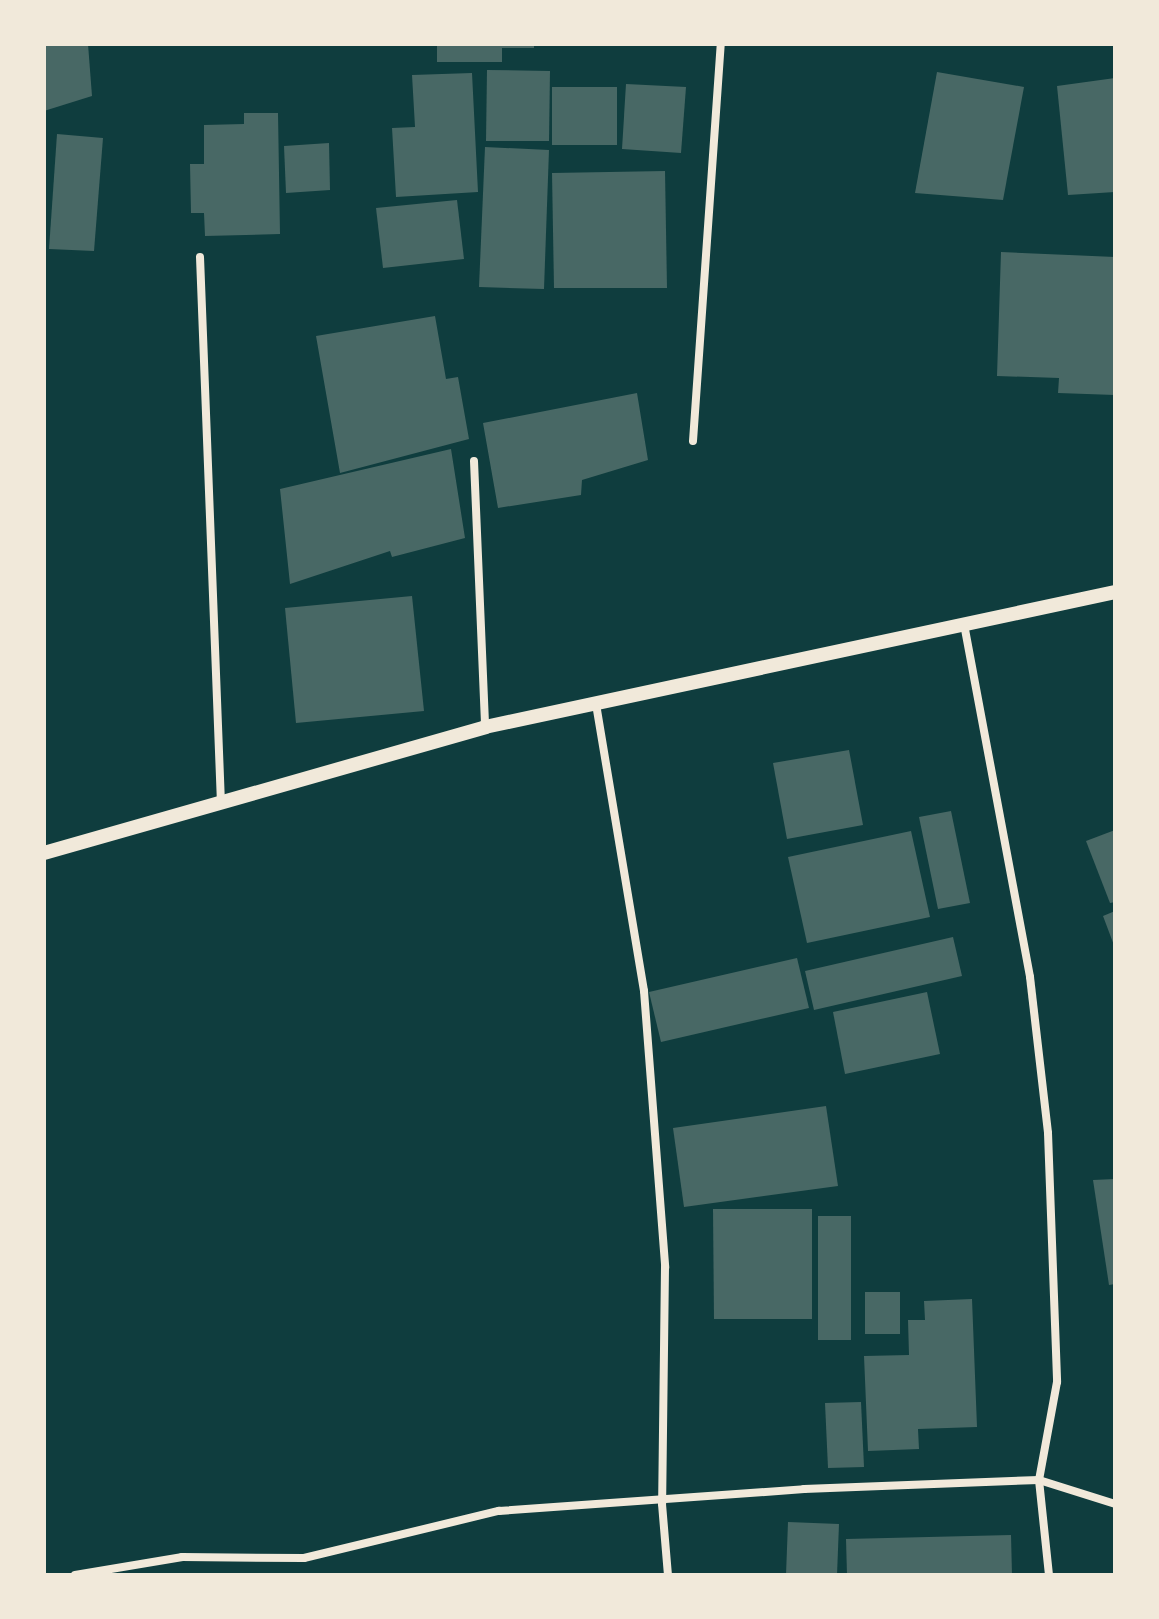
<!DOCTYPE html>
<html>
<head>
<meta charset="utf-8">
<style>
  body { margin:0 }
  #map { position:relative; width:1159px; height:1619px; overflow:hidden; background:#0f3d3e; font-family:Montserrat,sans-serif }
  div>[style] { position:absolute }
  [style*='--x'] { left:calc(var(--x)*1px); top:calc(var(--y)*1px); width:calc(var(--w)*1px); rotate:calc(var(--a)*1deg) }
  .building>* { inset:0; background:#486865 }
  .minor>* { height:8px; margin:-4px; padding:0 4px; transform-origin:4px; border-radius:4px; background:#f1e9da }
  .tertiary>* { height:14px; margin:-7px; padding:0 7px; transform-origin:7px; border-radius:7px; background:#f1e9da }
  span { translate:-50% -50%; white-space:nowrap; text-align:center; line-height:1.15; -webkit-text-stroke:7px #f1e9da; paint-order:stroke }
  .frame { position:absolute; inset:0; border:46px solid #f1e9da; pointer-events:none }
</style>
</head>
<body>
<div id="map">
  <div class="building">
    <div style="clip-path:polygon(44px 44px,88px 44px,92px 96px,44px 111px)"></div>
    <div style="clip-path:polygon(437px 44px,534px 44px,534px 48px,502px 48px,502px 62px,437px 62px)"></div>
    <div style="clip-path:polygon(487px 70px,550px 71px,549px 141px,486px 141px)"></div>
    <div style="clip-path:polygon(937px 72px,1024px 87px,1003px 200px,915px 193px)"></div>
    <div style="clip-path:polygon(472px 73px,478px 192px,396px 197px,392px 128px,415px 127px,412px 75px)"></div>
    <div style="clip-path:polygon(1115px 78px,1115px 192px,1068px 195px,1057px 86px)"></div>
    <div style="clip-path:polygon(626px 84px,686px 87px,681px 153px,622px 149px)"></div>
    <div style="clip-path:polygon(552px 87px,617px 87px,617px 145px,552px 145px)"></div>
    <div style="clip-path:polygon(244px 113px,278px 113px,280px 234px,205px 236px,204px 213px,191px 213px,190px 164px,204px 164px,204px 125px,244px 124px)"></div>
    <div style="clip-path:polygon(57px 134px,103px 138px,94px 251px,49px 249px)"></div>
    <div style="clip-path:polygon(329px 143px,330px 190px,286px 193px,284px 146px)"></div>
    <div style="clip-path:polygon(485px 147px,549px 150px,544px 289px,479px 287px)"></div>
    <div style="clip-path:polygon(665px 171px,667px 288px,554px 288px,552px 173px)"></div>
    <div style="clip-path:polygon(457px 200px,464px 259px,383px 268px,376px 208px)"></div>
    <div style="clip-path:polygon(1001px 252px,1115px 257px,1115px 395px,1058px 393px,1059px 378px,997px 376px)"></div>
    <div style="clip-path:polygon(435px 316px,446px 379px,458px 377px,469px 439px,340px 473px,316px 336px)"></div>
    <div style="clip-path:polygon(637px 393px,648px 460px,582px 480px,581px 495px,498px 508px,483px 423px)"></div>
    <div style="clip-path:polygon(451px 449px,465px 538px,392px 557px,390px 551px,290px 584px,280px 489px)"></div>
    <div style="clip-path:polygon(412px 596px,424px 711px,296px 723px,285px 608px)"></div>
    <div style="clip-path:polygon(849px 750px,863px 825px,787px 839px,773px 763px)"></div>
    <div style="clip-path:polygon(951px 811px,970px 903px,938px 909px,919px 817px)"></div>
    <div style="clip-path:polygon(1115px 830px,1115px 902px,1110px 903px,1086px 841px)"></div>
    <div style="clip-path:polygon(911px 831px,930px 917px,807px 943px,788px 857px)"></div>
    <div style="clip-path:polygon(1115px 911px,1115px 948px,1103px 916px)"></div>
    <div style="clip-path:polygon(953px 937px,962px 976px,814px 1010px,805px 971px)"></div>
    <div style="clip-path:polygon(797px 958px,809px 1008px,661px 1042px,649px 992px)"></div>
    <div style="clip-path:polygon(927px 992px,940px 1054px,845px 1074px,833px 1012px)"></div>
    <div style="clip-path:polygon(826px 1106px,838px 1186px,684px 1207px,673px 1128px)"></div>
    <div style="clip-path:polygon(1115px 1179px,1115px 1284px,1109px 1285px,1093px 1180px)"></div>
    <div style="clip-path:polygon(713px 1209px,812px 1209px,812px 1319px,714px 1319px)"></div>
    <div style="clip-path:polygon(818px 1216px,851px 1216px,851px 1340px,818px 1340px)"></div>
    <div style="clip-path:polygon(865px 1292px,900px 1292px,900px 1334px,865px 1334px)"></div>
    <div style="clip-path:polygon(972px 1299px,977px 1427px,918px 1429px,919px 1449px,868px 1451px,864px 1356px,909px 1355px,908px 1320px,925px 1320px,924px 1301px)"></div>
    <div style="clip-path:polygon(861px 1402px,864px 1467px,828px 1468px,825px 1403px)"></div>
    <div style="clip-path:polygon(788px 1522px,839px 1524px,837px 1575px,786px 1575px)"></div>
    <div style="clip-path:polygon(1011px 1535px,1012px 1575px,847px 1575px,846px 1539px)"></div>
  </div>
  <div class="minor">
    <div style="--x:200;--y:257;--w:547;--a:87.8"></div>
    <div style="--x:693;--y:441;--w:398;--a:-86"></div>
    <div style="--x:474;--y:461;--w:266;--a:87.6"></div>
    <div style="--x:964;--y:624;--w:359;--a:79.4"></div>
    <div style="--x:1030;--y:977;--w:157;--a:83.4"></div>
    <div style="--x:1048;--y:1133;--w:249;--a:87.9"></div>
    <div style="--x:1057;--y:1382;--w:100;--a:100.4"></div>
    <div style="--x:1039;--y:1480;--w:96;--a:84"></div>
    <div style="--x:596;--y:704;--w:291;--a:80.5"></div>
    <div style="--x:644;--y:991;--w:277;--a:85.6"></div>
    <div style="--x:665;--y:1267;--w:237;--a:90.7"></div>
    <div style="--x:662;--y:1504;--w:71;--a:85.2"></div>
    <div style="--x:75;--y:1575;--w:109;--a:-9.5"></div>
    <div style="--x:182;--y:1557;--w:122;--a:0.5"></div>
    <div style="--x:304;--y:1558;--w:201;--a:-13.6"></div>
    <div style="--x:499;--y:1511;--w:306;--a:-4.1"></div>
    <div style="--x:804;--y:1489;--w:235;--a:-2.2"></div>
    <div style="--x:1039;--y:1480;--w:80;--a:17.5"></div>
  </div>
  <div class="tertiary">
    <div style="--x:44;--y:853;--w:459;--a:-15.9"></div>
    <div style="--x:485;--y:727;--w:644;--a:-12.09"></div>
  </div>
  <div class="frame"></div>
</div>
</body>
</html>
